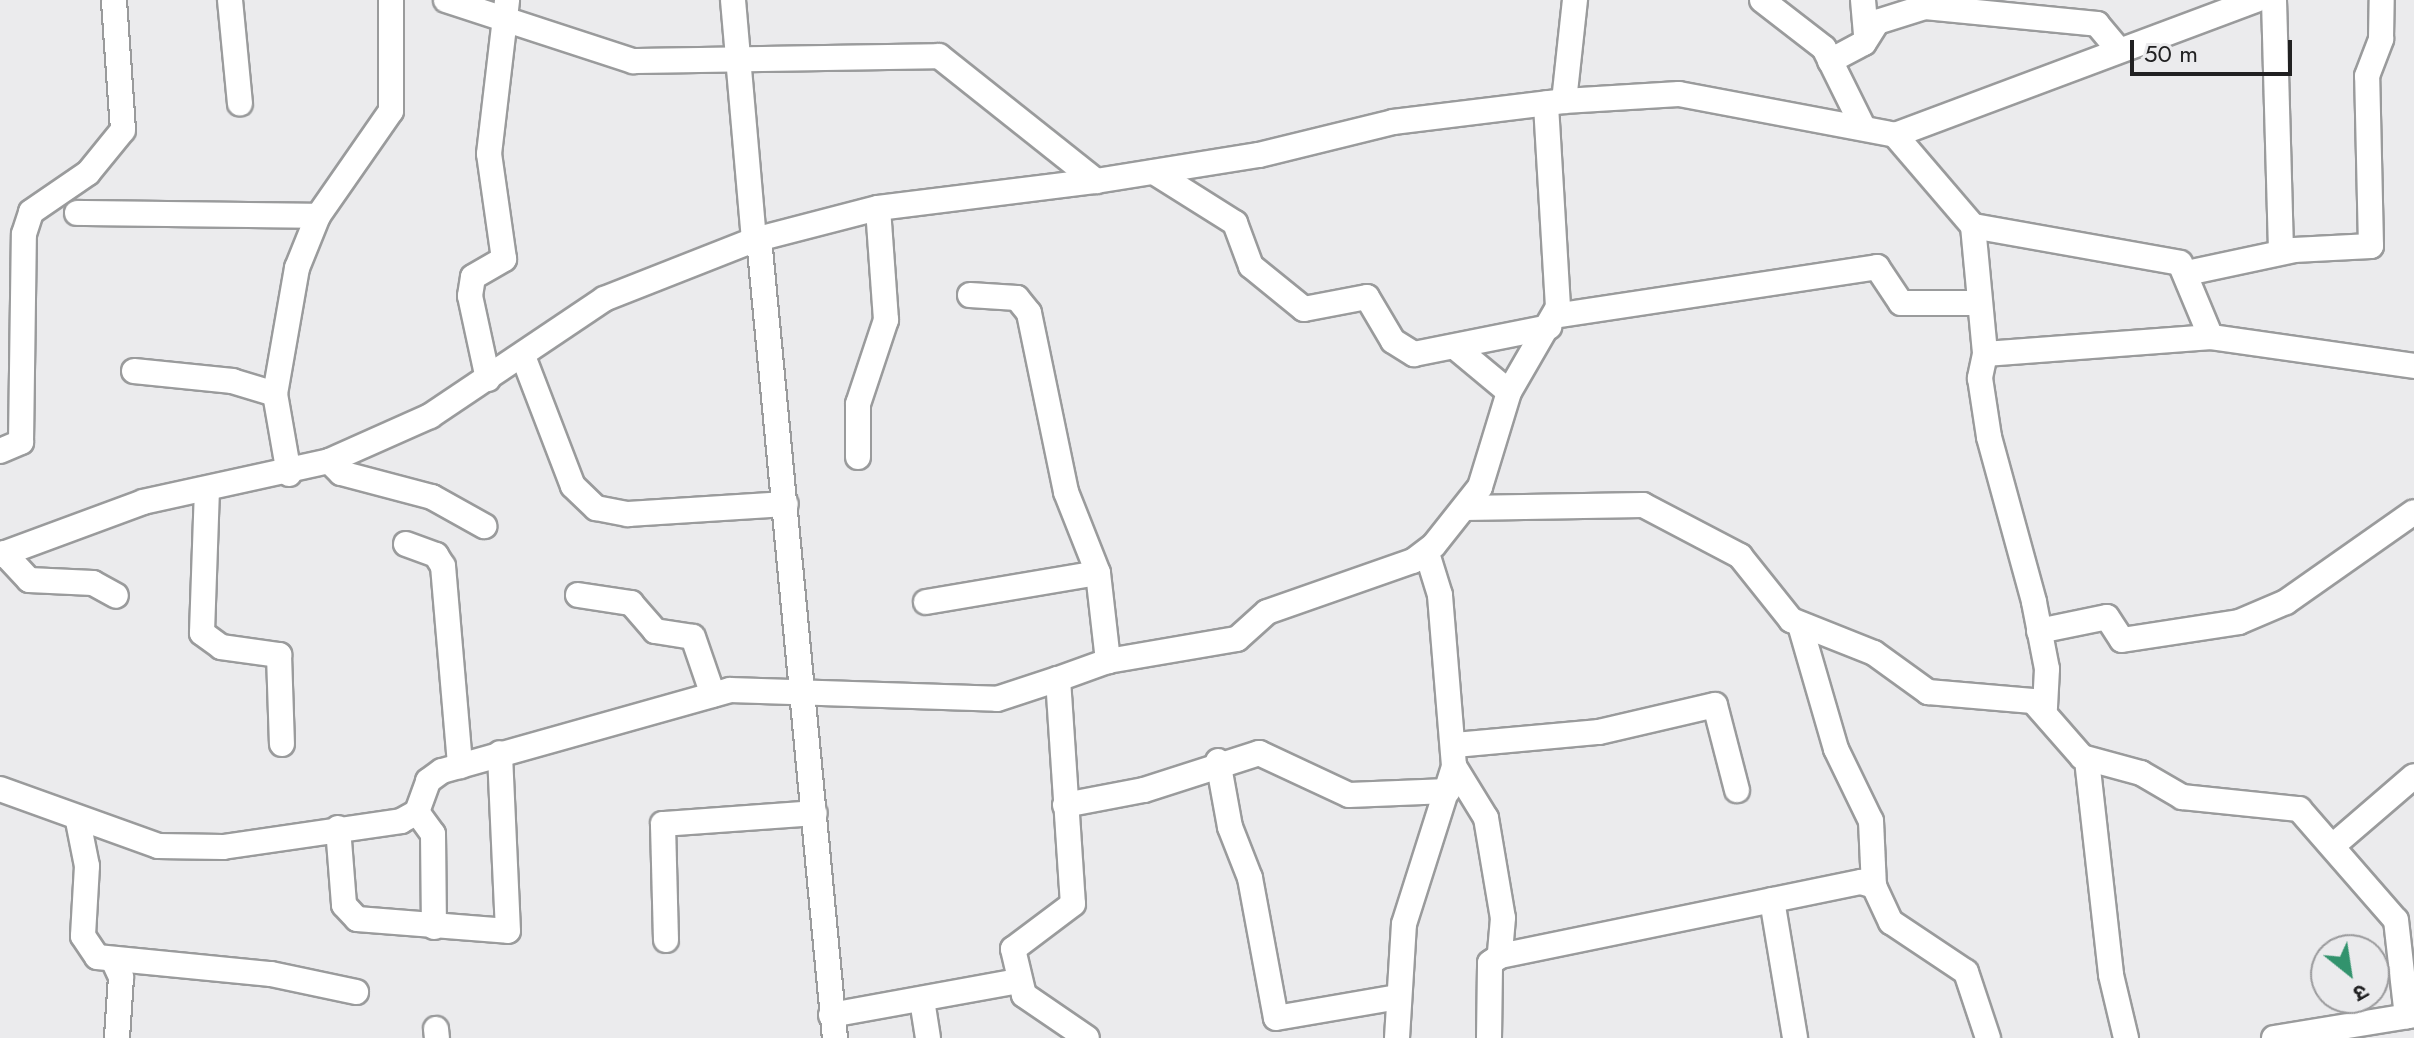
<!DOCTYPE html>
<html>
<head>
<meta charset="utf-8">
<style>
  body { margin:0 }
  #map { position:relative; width:2414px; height:1038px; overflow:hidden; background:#ebebed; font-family:Jost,"Noto Sans Devanagari",sans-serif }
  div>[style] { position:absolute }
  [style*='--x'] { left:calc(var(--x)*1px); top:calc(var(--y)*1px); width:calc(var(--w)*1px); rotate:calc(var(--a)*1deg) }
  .roads { filter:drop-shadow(2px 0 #9a9b9c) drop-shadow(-2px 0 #9a9b9c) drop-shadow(0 2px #9a9b9c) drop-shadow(0 -2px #9a9b9c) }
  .street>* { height:24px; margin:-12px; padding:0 12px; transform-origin:12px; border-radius:12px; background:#fff }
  span { translate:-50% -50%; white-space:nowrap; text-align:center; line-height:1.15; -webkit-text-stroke:8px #ebebed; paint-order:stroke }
  .north { position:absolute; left:2310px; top:934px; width:80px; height:80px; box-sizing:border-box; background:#ebebed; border:2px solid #9a9a9c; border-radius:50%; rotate:150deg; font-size:22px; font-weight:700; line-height:32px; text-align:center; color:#212122 }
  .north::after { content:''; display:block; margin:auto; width:28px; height:36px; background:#32936d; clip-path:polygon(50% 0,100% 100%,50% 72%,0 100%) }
  .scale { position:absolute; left:2130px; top:40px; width:162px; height:36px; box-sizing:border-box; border:4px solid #212122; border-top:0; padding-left:10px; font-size:24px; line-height:28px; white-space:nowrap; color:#212122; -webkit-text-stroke:6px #ebebed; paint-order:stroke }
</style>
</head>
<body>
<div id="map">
  <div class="roads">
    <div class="street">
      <div style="--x:230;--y:0;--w:104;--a:84.5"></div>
      <div style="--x:446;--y:0;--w:197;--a:18.1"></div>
      <div style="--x:633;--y:61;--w:306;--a:-0.9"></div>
      <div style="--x:939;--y:56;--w:201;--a:38.5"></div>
      <div style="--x:733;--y:0;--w:241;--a:85"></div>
      <div style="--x:1762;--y:0;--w:78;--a:37.7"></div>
      <div style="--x:1824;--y:48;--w:88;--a:63.7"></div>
      <div style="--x:1863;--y:0;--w:37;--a:85"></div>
      <div style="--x:2274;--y:0;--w:252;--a:88.4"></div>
      <div style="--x:1830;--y:61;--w:38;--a:-28"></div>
      <div style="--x:1864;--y:43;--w:25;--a:-58"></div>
      <div style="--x:1877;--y:22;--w:50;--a:-17.4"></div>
      <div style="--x:1925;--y:7;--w:173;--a:5.6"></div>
      <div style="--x:2097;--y:24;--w:31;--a:50"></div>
      <div style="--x:1564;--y:101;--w:102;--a:-83.8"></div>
      <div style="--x:1895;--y:135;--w:120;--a:49.4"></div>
      <div style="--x:1973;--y:226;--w:129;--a:84.6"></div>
      <div style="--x:1985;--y:354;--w:227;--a:-4.3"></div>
      <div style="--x:2211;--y:337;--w:205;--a:8.1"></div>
      <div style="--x:1154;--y:172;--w:96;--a:32.2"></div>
      <div style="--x:1235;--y:223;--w:46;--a:69.6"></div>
      <div style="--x:1251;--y:266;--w:68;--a:39.1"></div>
      <div style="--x:1304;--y:309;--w:64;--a:-10.8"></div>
      <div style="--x:1367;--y:297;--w:51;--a:59.4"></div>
      <div style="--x:1393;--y:341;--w:25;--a:32"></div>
      <div style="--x:1414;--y:354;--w:138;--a:-11.3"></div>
      <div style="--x:77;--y:213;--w:241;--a:0.7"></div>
      <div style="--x:1973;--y:226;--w:210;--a:10.1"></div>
      <div style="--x:2180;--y:263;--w:80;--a:67.3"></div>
      <div style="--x:759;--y:239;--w:803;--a:84.57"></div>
      <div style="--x:2187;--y:273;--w:109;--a:-12.1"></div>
      <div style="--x:2294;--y:250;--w:77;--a:-3"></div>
      <div style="--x:2371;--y:246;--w:170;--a:-91.3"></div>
      <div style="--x:2367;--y:76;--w:40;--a:-69"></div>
      <div style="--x:2381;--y:39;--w:39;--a:-89"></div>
      <div style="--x:970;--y:295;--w:47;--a:3.7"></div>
      <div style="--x:1017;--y:298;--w:19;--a:51"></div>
      <div style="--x:1029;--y:313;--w:183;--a:78.3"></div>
      <div style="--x:1066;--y:492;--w:87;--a:68.4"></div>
      <div style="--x:1098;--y:573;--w:89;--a:83.5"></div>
      <div style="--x:1554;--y:316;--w:327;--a:-8.6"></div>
      <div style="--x:1877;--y:267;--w:43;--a:56.3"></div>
      <div style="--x:1901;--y:303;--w:77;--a:0"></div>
      <div style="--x:1455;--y:347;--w:70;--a:39.8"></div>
      <div style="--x:1985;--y:354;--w:25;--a:102"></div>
      <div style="--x:1980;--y:378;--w:60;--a:81.3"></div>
      <div style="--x:1989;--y:437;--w:171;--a:74.7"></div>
      <div style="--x:2034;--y:602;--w:68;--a:79"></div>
      <div style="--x:2047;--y:669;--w:39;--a:93"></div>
      <div style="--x:523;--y:356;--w:139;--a:69"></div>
      <div style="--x:573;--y:486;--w:32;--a:44"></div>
      <div style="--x:596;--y:508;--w:33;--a:11"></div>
      <div style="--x:628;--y:514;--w:158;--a:-3.6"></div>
      <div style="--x:134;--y:371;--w:99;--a:5.8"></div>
      <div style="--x:232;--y:381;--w:45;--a:16.8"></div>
      <div style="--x:488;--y:379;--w:85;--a:-102.2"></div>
      <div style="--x:470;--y:296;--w:19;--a:-81"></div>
      <div style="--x:473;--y:277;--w:36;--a:-30"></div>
      <div style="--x:504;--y:259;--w:106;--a:-98.1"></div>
      <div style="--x:489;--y:154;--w:155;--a:-83.3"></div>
      <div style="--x:0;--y:451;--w:23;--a:-23"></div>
      <div style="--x:21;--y:442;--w:208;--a:-89.2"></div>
      <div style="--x:24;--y:234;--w:23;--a:-72"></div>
      <div style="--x:31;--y:212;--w:69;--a:-34.4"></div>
      <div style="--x:88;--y:173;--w:55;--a:-50.9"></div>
      <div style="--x:123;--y:130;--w:130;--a:-94"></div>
      <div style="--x:858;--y:457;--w:53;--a:-90"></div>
      <div style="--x:858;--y:404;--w:89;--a:-71.6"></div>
      <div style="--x:886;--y:320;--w:112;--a:-94.1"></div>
      <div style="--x:329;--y:461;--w:17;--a:45"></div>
      <div style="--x:341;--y:473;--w:94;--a:14.8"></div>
      <div style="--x:432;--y:497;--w:60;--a:29.1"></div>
      <div style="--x:289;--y:474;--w:81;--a:-99.9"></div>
      <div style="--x:275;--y:394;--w:128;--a:-80.1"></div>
      <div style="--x:297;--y:268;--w:56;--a:-68"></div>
      <div style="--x:318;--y:216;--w:128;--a:-55.2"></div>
      <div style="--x:391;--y:111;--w:111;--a:-90"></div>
      <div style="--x:207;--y:489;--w:144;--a:92"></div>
      <div style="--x:202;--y:633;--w:24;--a:36"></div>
      <div style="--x:221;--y:647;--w:59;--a:7.9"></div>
      <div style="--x:279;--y:655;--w:89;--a:88.1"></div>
      <div style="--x:1465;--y:508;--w:178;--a:-1"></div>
      <div style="--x:1643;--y:505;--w:110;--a:27.7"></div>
      <div style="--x:1740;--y:556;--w:82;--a:51.4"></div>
      <div style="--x:1791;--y:620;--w:89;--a:21.7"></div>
      <div style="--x:1874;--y:653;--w:67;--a:35.8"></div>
      <div style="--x:1928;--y:692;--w:105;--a:4.9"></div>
      <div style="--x:2033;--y:701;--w:74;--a:48.8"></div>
      <div style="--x:2082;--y:757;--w:61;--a:15.2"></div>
      <div style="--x:2141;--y:773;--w:48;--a:30.3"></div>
      <div style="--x:2182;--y:797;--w:118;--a:5.9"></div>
      <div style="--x:2299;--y:809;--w:147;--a:48.9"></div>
      <div style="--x:2396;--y:920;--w:97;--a:83.5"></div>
      <div style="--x:406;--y:544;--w:32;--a:20"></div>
      <div style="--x:436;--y:555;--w:13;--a:58"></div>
      <div style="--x:443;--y:566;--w:201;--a:85.1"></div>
      <div style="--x:4;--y:553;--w:37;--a:47"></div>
      <div style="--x:29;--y:580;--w:64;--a:2.7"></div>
      <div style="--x:93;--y:583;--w:26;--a:29"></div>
      <div style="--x:0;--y:555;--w:153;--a:-20.3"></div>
      <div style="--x:143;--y:502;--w:190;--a:-12.4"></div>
      <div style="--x:329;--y:461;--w:111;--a:-24"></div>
      <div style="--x:430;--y:416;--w:210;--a:-33.9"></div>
      <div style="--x:604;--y:299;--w:161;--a:-21.5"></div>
      <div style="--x:754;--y:240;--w:128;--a:-14.5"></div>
      <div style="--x:878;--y:208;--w:220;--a:-7.1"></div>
      <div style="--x:1096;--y:181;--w:165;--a:-9.1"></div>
      <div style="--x:1259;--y:155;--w:138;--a:-13.8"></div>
      <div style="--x:1393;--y:122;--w:172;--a:-7"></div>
      <div style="--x:1564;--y:101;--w:115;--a:-3.5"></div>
      <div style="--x:1679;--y:94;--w:220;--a:10.7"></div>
      <div style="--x:1895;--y:135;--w:386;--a:-20.5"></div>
      <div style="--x:578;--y:595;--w:54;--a:8.6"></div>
      <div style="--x:631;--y:603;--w:37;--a:49"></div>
      <div style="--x:655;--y:631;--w:38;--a:9"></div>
      <div style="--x:693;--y:637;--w:61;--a:71"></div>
      <div style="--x:926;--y:602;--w:174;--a:-9.6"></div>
      <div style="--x:1800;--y:625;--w:129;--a:73.8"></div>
      <div style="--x:1836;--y:749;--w:80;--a:64.1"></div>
      <div style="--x:1871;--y:821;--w:65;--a:87.4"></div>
      <div style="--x:2039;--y:631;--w:69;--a:-11.6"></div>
      <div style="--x:2107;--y:617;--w:27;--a:57"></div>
      <div style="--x:2122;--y:640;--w:118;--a:-8.7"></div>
      <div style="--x:2239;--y:622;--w:51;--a:-23.1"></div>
      <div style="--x:2286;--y:602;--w:156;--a:-35.1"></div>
      <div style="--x:1058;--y:679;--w:53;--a:-19.8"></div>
      <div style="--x:1108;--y:661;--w:131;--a:-9.7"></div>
      <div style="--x:1237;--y:639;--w:40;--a:-42"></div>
      <div style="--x:1267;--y:612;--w:155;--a:-19.3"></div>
      <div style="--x:1413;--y:561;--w:26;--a:-37"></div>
      <div style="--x:1434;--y:545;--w:74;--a:-51.6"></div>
      <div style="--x:1480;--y:487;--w:99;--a:-73"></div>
      <div style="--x:1509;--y:392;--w:98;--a:-60"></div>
      <div style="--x:1558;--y:307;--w:204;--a:-93.4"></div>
      <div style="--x:1455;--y:745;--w:145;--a:-5.2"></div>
      <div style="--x:1599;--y:732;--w:119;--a:-13.1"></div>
      <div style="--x:1715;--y:705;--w:88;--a:75.5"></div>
      <div style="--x:2087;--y:760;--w:216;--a:83.6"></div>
      <div style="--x:2111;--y:975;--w:65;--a:76.6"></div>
      <div style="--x:1218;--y:761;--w:67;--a:79.7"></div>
      <div style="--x:1230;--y:827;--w:55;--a:68.6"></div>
      <div style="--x:1250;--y:878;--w:142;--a:79.5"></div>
      <div style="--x:1276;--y:1018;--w:123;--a:-9.8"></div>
      <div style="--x:1454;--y:766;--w:61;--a:58.4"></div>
      <div style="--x:1486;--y:818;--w:101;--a:80.4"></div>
      <div style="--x:1503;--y:918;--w:38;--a:95"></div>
      <div style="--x:0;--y:789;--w:168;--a:19.8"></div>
      <div style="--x:158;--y:846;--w:65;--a:0.9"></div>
      <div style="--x:223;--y:847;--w:180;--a:-8.3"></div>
      <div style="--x:401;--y:821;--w:18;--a:-29"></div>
      <div style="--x:417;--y:812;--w:33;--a:-70"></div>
      <div style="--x:428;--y:781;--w:17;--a:-36"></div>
      <div style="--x:442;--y:771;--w:299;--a:-15.7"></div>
      <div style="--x:730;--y:690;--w:267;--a:1.9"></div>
      <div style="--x:997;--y:699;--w:64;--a:-18.2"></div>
      <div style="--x:1058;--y:679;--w:225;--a:86.2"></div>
      <div style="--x:1073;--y:904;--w:75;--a:143.1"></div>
      <div style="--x:1013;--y:949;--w:47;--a:76.6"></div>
      <div style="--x:1024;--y:995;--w:76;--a:34.3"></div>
      <div style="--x:1065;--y:805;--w:80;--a:-10.8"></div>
      <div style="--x:1144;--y:790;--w:121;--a:-17.8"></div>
      <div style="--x:1259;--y:753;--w:99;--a:25"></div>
      <div style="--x:1349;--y:795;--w:99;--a:-2.3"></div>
      <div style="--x:417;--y:812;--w:27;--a:54"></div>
      <div style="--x:433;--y:834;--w:93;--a:89.4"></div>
      <div style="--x:78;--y:821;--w:46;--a:78.7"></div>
      <div style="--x:87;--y:866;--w:70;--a:93.3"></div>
      <div style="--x:83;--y:936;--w:25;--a:56"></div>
      <div style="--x:97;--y:957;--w:175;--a:5.6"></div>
      <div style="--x:271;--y:974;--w:87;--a:12"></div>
      <div style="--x:338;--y:828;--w:77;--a:85.5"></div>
      <div style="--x:344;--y:905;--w:19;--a:47"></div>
      <div style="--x:357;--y:919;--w:151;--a:4.5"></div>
      <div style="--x:508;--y:931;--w:178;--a:-92.6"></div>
      <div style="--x:2335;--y:844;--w:104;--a:-40.7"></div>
      <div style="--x:1772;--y:900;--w:140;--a:80.5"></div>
      <div style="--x:666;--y:940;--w:116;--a:-91.5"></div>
      <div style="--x:663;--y:824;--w:152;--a:-4.1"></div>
      <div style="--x:114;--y:962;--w:17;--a:65"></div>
      <div style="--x:121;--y:977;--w:61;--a:93.8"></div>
      <div style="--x:922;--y:1000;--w:38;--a:81"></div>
      <div style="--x:831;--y:1015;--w:191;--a:-10.3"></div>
      <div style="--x:436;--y:1029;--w:9;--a:84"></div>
      <div style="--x:1397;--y:1038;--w:114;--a:-86.5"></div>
      <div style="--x:1404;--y:924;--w:166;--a:-72.4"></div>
      <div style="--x:1454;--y:766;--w:172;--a:-94.7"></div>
      <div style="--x:1440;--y:595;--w:44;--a:-107.2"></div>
      <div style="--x:1489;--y:1038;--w:75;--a:-89.2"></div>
      <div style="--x:1490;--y:963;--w:12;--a:-35"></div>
      <div style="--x:1500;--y:956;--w:369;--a:-11.6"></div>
      <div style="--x:1861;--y:882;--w:14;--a:17"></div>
      <div style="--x:1874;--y:886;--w:40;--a:65"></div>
      <div style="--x:1891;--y:922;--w:90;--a:33.7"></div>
      <div style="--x:1966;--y:972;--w:70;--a:71.6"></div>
      <div style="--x:2274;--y:1038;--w:142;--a:-9.3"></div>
    </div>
  </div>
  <div class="north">उ</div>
  <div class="scale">50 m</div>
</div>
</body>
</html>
